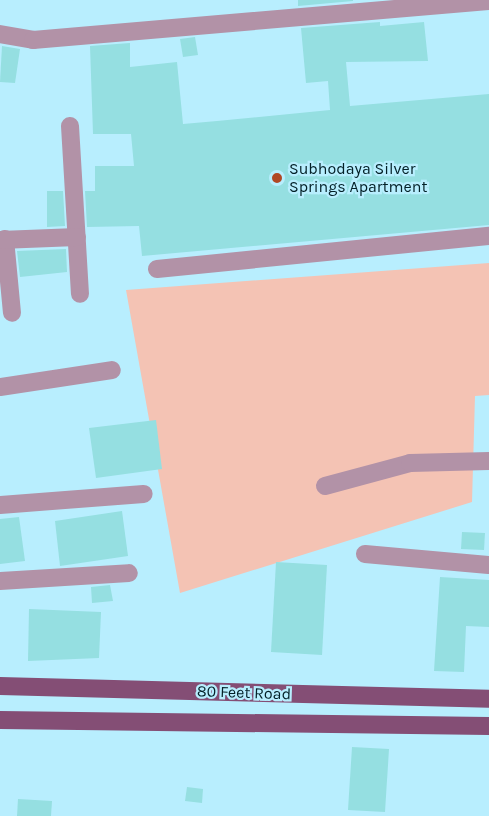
<!DOCTYPE html>
<html>
<head>
<meta charset="utf-8">
<style>
  body { margin:0 }
  #map { position:relative; width:489px; height:816px; overflow:hidden; background:#b8eefe; font-family:Karla,sans-serif }
  div>[style] { position:absolute }
  [style*='--x'] { left:calc(var(--x)*1px); top:calc(var(--y)*1px); width:calc(var(--w)*1px); rotate:calc(var(--a)*1deg) }
  .green>* { inset:0; background:#f4c3b4 }
  .building>* { inset:0; background:#95dfe1 }
  .minor>* { height:18px; margin:-9px; padding:0 9px; transform-origin:9px; border-radius:9px; background:#b292a7 }
  .major>* { height:18px; margin:-9px; padding:0 9px; transform-origin:9px; border-radius:9px; background:#844e75 }
  .dots>* { width:16px; height:16px; translate:-50% -50%; box-sizing:border-box; border:3px solid #b8eefe; border-radius:50% }
  span { translate:-50% -50%; white-space:nowrap; text-align:center; line-height:1.15; -webkit-text-stroke:4.5px #b8eefe; paint-order:stroke }
  .poi-label { font-size:16px; color:#032027 }
  .left { translate:0 -50%; text-align:left }
  .street-label { font-size:16px; color:#032027 }
</style>
</head>
<body>
<div id="map">
  <div class="green">
    <div style="clip-path:polygon(489px 263px,489px 395px,475px 396px,472px 502px,180px 593px,126px 290px)"></div>
  </div>
  <div class="building">
    <div style="clip-path:polygon(298px 0,353px 0,353px 1px,298px 6px)"></div>
    <div style="clip-path:polygon(380px 22px,380px 26px,424px 22px,428px 61px,346px 62px,350px 106px,489px 94px,489px 225px,142px 256px,139px 226px,87px 227px,85px 191px,95px 191px,95px 166px,134px 166px,131px 134px,93px 134px,90px 46px,130px 43px,130px 67px,177px 62px,183px 124px,217px 121px,330px 110px,328px 81px,306px 83px,301px 28px)"></div>
    <div style="clip-path:polygon(195px 37px,198px 55px,183px 57px,180px 39px)"></div>
    <div style="clip-path:polygon(2px 46px,20px 49px,15px 83px,0 82px)"></div>
    <div style="clip-path:polygon(47px 191px,63px 191px,65px 226px,47px 227px)"></div>
    <div style="clip-path:polygon(66px 249px,67px 272px,20px 277px,17px 251px)"></div>
    <div style="clip-path:polygon(156px 420px,162px 469px,96px 478px,89px 428px)"></div>
    <div style="clip-path:polygon(122px 511px,128px 556px,60px 566px,55px 521px)"></div>
    <div style="clip-path:polygon(19px 517px,25px 561px,0 564px,0 519px)"></div>
    <div style="clip-path:polygon(462px 532px,485px 533px,484px 550px,461px 549px)"></div>
    <div style="clip-path:polygon(276px 562px,327px 565px,322px 655px,271px 652px)"></div>
    <div style="clip-path:polygon(440px 577px,489px 580px,489px 627px,466px 626px,464px 672px,434px 671px)"></div>
    <div style="clip-path:polygon(110px 585px,113px 601px,92px 603px,91px 587px)"></div>
    <div style="clip-path:polygon(29px 609px,101px 612px,99px 658px,28px 661px)"></div>
    <div style="clip-path:polygon(352px 747px,389px 749px,385px 812px,348px 810px)"></div>
    <div style="clip-path:polygon(187px 787px,203px 789px,202px 803px,185px 801px)"></div>
    <div style="clip-path:polygon(18px 799px,52px 801px,51px 816px,17px 816px)"></div>
  </div>
  <div class="minor">
    <div style="--x:0;--y:34;--w:34;--a:10"></div>
    <div style="--x:33;--y:40;--w:458;--a:-4.9"></div>
    <div style="--x:70;--y:126;--w:168;--a:86.6"></div>
    <div style="--x:5;--y:239;--w:74;--a:84.6"></div>
    <div style="--x:0;--y:240;--w:77;--a:-2.2"></div>
    <div style="--x:157;--y:269;--w:334;--a:-5.7"></div>
    <div style="--x:0;--y:387;--w:113;--a:-8.6"></div>
    <div style="--x:325;--y:486;--w:88;--a:-15.1"></div>
    <div style="--x:410;--y:463;--w:79;--a:-1.5"></div>
    <div style="--x:0;--y:505;--w:144;--a:-4.4"></div>
    <div style="--x:365;--y:554;--w:124;--a:5.1"></div>
    <div style="--x:0;--y:581;--w:129;--a:-3.5"></div>
  </div>
  <div class="major">
    <div style="--x:0;--y:686;--w:489;--a:1.5"></div>
    <div style="--x:0;--y:720;--w:489;--a:0.7"></div>
  </div>
  <div class="dots">
    <div style="left:277px;top:178px;background:#b04825"></div>
  </div>
  <div class="poi-label">
    <span class="left" style="left:289px;top:178px">Subhodaya Silver<br>Springs Apartment</span>
  </div>
  <div class="street-label">
    <span style="left:244px;top:693px;rotate:2deg">80 Feet Road</span>
  </div>
</div>
</body>
</html>
